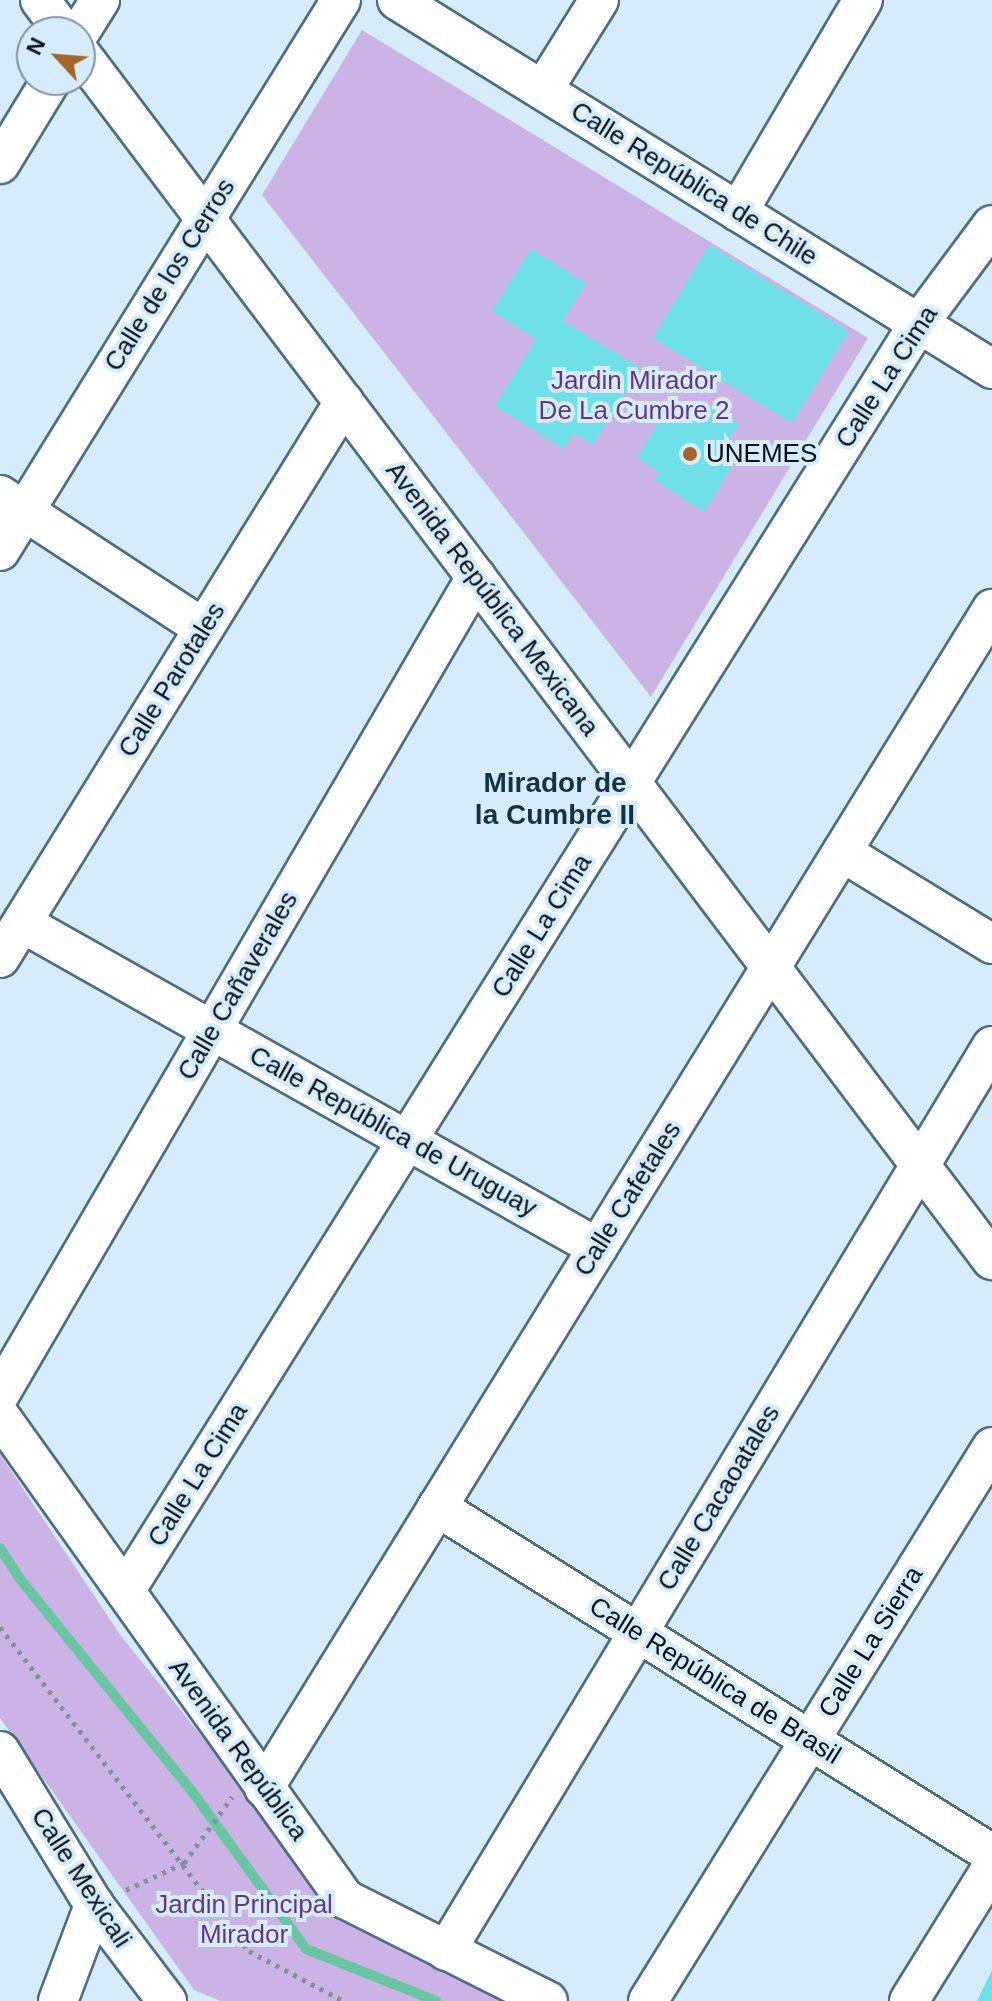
<!DOCTYPE html>
<html>
<head>
<meta charset="utf-8">
<style>
  body { margin:0 }
  #map { position:relative; width:992px; height:2001px; overflow:hidden; background:#d7ecfa; font-family:Helvetica,sans-serif }
  div>[style] { position:absolute }
  [style*='--x'] { left:calc(var(--x)*1px); top:calc(var(--y)*1px); width:calc(var(--w)*1px); rotate:calc(var(--a)*1deg) }
  .green>* { inset:0; background:#cbb4e5 }
  .stream>* { height:10px; margin:-5px; padding:0 5px; transform-origin:5px; border-radius:5px; background:#6ac5a2 }
  .building>* { inset:0; background:#70e0e8 }
  .path>* { height:5px; margin-top:-2.5px; transform-origin:0; background:repeating-linear-gradient(90deg,#81929e 0 4px,transparent 0 10px) }
  .roads { filter:drop-shadow(2px 0 #4d6d81) drop-shadow(-2px 0 #4d6d81) drop-shadow(0 2px #4d6d81) drop-shadow(0 -2px #4d6d81) }
  .minor>* { height:38px; margin:-19px; padding:0 19px; transform-origin:19px; border-radius:19px; background:#fff }
  .dots>* { width:22px; height:22px; translate:-50% -50%; box-sizing:border-box; border:4px solid #d7ecfa; border-radius:50% }
  span { translate:-50% -50%; white-space:nowrap; text-align:center; line-height:1.15; -webkit-text-stroke:8px #d7ecfa; paint-order:stroke }
  .street-label { font-size:26px; color:#051119 }
  .park-label { font-size:26px; color:#623788 }
  .poi-label { font-size:26px; color:#051119 }
  .left { translate:0 -50%; text-align:left }
  .neighbourhood-label { font-size:28px; color:#133244; font-weight:700 }
  .north { position:absolute; left:16px; top:16px; width:80px; height:80px; box-sizing:border-box; background:#d7ecfa; border:2px solid #8394a0; border-radius:50%; rotate:296deg; font-size:22px; font-weight:700; line-height:32px; text-align:center; color:#051119 }
  .north::after { content:''; display:block; margin:auto; width:28px; height:36px; background:#a4672b; clip-path:polygon(50% 0,100% 100%,50% 72%,0 100%) }
</style>
</head>
<body>
<div id="map">
  <div class="green">
    <div style="clip-path:polygon(362px 30px,868px 338px,651px 697px,262px 195px)"></div>
    <div style="clip-path:polygon(0 1454px,121px 1636px,348px 1918px,513px 2001px,220px 2001px,194px 1990px,0 1718px)"></div>
  </div>
  <div class="stream">
    <div style="--x:0;--y:1548;--w:37;--a:57"></div>
    <div style="--x:20;--y:1579;--w:272;--a:51"></div>
    <div style="--x:191;--y:1790;--w:196;--a:54.1"></div>
    <div style="--x:306;--y:1949;--w:140;--a:21.8"></div>
  </div>
  <div class="building">
    <div style="clip-path:polygon(709px 245px,849px 331px,792px 423px,653px 338px)"></div>
    <div style="clip-path:polygon(531px 249px,586px 283px,563px 321px,640px 368px,593px 445px,574px 433px,564px 449px,495px 406px,536px 339px,492px 311px)"></div>
    <div style="clip-path:polygon(700px 400px,739px 424px,728px 441px,742px 450px,704px 512px,654px 480px,659px 472px,637px 458px,667px 408px,687px 420px)"></div>
    <div style="clip-path:polygon(992px 1970px,992px 2001px,977px 2001px)"></div>
  </div>
  <div class="path">
    <div style="--x:0;--y:1627;--w:409;--a:52.5"></div>
    <div style="--x:249;--y:1951;--w:107;--a:27.8"></div>
    <div style="--x:126;--y:1890;--w:64;--a:-25"></div>
    <div style="--x:184;--y:1863;--w:82;--a:-54"></div>
  </div>
  <div class="roads">
    <div class="minor">
      <div style="--x:40;--y:0;--w:40;--a:53"></div>
      <div style="--x:397;--y:0;--w:700;--a:31.81"></div>
      <div style="--x:80;--y:32;--w:38;--a:-58"></div>
      <div style="--x:80;--y:53;--w:1513;--a:52.93"></div>
      <div style="--x:543;--y:90;--w:106;--a:-58.1"></div>
      <div style="--x:0;--y:164;--w:98;--a:-58.7"></div>
      <div style="--x:738;--y:212;--w:246;--a:-59.5"></div>
      <div style="--x:0;--y:495;--w:243;--a:33.2"></div>
      <div style="--x:0;--y:551;--w:648;--a:-58.25"></div>
      <div style="--x:842;--y:852;--w:176;--a:31.5"></div>
      <div style="--x:22;--y:923;--w:661;--a:29.43"></div>
      <div style="--x:0;--y:958;--w:654;--a:-58.25"></div>
      <div style="--x:0;--y:1394;--w:946;--a:-59.77"></div>
      <div style="--x:0;--y:1416;--w:594;--a:54.46"></div>
      <div style="--x:345;--y:1899;--w:227;--a:26.7"></div>
      <div style="--x:437;--y:1507;--w:655;--a:32.01"></div>
      <div style="--x:125;--y:1591;--w:1496;--a:-57.95"></div>
      <div style="--x:919;--y:323;--w:122;--a:-53.3"></div>
      <div style="--x:0;--y:1751;--w:180;--a:58.6"></div>
      <div style="--x:94;--y:1905;--w:121;--a:52.8"></div>
      <div style="--x:264;--y:1788;--w:1386;--a:-58.31"></div>
      <div style="--x:446;--y:1951;--w:1057;--a:-58.9"></div>
      <div style="--x:58;--y:2001;--w:103;--a:-69.4"></div>
      <div style="--x:648;--y:2001;--w:652;--a:-58.16"></div>
      <div style="--x:909;--y:2001;--w:158;--a:-58.2"></div>
    </div>
  </div>
  <div class="dots">
    <div style="left:690px;top:454px;background:#a4672b"></div>
  </div>
  <div class="street-label">
    <span style="left:694px;top:184px;rotate:32deg">Calle República de Chile</span>
    <span style="left:170px;top:275px;rotate:-58deg">Calle de los Cerros</span>
    <span style="left:887px;top:377px;rotate:-57deg">Calle La Cima</span>
    <span style="left:492px;top:599px;rotate:53deg">Avenida República Mexicana</span>
    <span style="left:172px;top:680px;rotate:-58deg">Calle Parotales</span>
    <span style="left:542px;top:926px;rotate:-58deg">Calle La Cima</span>
    <span style="left:238px;top:986px;rotate:-60deg">Calle Cañaverales</span>
    <span style="left:393px;top:1132px;rotate:29deg">Calle República de Uruguay</span>
    <span style="left:628px;top:1199px;rotate:-58deg">Calle Cafetales</span>
    <span style="left:198px;top:1475px;rotate:-58deg">Calle La Cima</span>
    <span style="left:719px;top:1498px;rotate:-59deg">Calle Cacaoatales</span>
    <span style="left:871px;top:1642px;rotate:-58deg">Calle La Sierra</span>
    <span style="left:715px;top:1681px;rotate:32deg">Calle República de Brasil</span>
    <span style="left:238px;top:1750px;rotate:54deg">Avenida República</span>
    <span style="left:81px;top:1878px;rotate:57deg">Calle Mexicali</span>
  </div>
  <div class="park-label">
    <span style="left:634px;top:396px">Jardin Mirador<br>De La Cumbre 2</span>
    <span style="left:244px;top:1920px">Jardin Principal<br>Mirador</span>
  </div>
  <div class="poi-label">
    <span class="left" style="left:706px;top:454px">UNEMES</span>
  </div>
  <div class="neighbourhood-label">
    <span style="left:555px;top:799px">Mirador de<br>la Cumbre II</span>
  </div>
  <div class="north">N</div>
</div>
</body>
</html>
